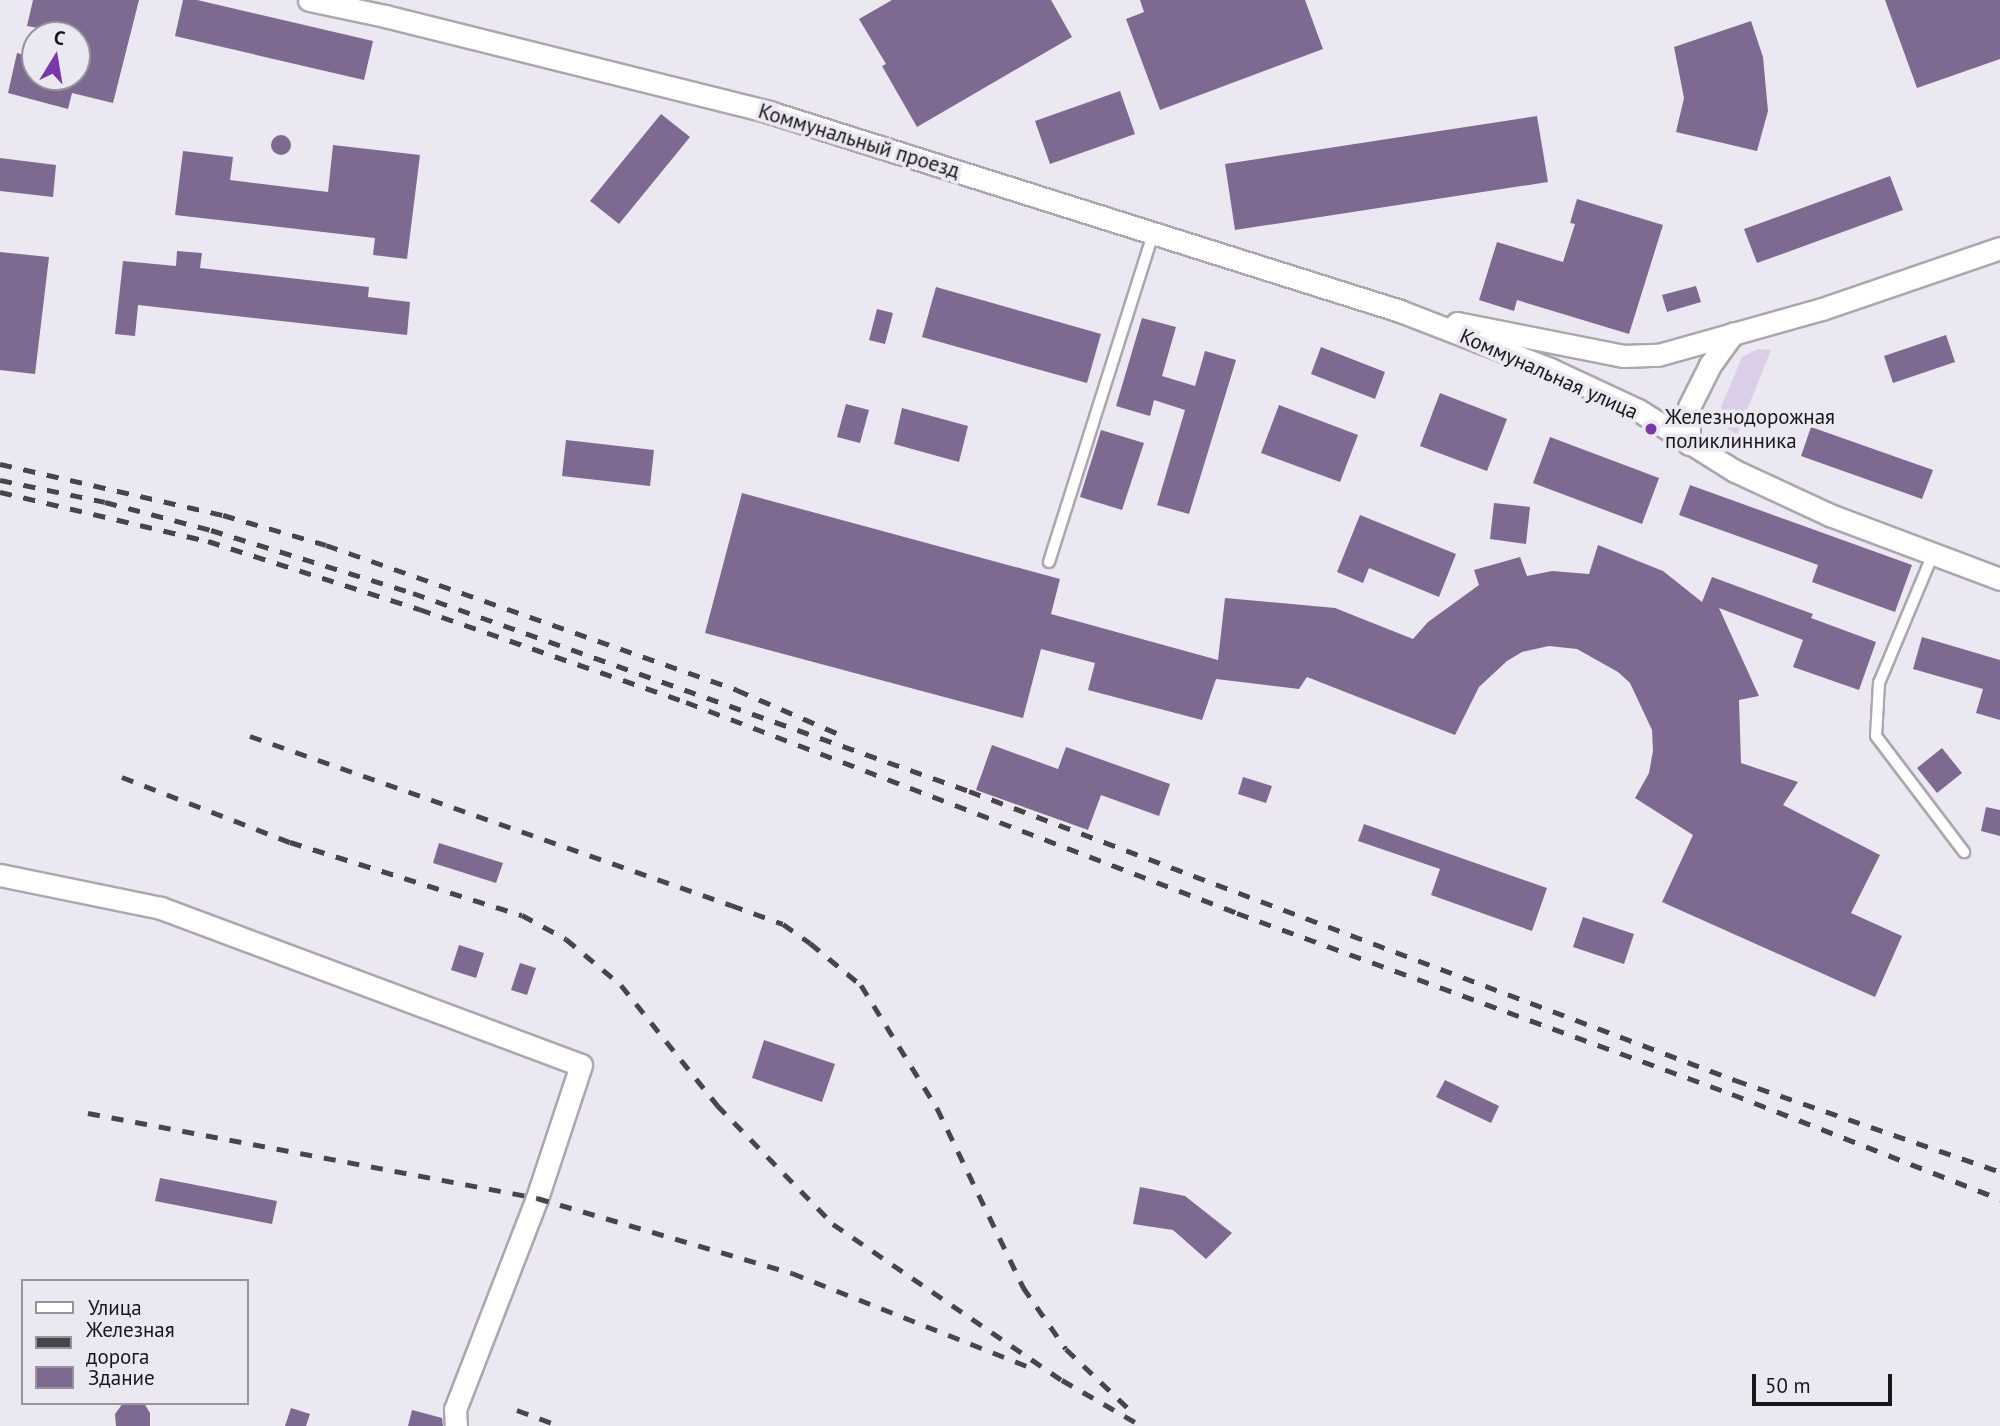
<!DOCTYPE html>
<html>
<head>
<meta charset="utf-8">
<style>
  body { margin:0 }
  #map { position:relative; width:2000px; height:1426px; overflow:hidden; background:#ece8f1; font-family:"PT Sans",sans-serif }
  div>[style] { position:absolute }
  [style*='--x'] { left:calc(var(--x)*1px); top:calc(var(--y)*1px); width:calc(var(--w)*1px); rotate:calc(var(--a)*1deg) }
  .green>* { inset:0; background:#dbcee9 }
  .building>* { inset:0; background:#7e6a91 }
  .round { border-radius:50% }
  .roads { filter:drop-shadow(2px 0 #aba6af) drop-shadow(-2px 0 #aba6af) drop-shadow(0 2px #aba6af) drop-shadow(0 -2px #aba6af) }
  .service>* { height:10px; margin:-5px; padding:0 5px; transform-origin:5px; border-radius:5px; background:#fff }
  .minor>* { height:21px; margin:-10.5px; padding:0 10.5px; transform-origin:10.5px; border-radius:10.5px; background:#fff }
  .rail>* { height:5px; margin-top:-2.5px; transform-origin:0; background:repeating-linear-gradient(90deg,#474549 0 12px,transparent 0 24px) }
  .dots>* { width:19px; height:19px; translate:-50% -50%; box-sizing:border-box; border:4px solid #ece8f1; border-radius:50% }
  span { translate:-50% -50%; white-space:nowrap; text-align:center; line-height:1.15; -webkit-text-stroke:7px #ece8f1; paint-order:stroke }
  .street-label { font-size:21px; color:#181619 }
  .poi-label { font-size:21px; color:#181619 }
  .left { translate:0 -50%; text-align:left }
  .legend { position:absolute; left:21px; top:1279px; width:228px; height:126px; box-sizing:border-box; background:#ece8f1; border:2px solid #97949b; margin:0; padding:9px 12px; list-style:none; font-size:21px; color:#181619 }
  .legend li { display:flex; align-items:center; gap:14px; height:35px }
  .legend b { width:35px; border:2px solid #97949b }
  .north { position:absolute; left:21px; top:21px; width:70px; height:70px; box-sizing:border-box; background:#ece8f1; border:2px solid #97949b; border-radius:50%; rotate:11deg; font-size:19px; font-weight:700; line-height:28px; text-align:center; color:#181619 }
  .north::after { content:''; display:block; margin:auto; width:24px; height:32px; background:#7b38ac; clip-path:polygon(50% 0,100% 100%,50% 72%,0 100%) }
  .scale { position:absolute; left:1752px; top:1374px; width:140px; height:32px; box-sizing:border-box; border:4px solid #181619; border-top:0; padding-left:9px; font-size:21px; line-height:24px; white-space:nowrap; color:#181619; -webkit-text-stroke:5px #ece8f1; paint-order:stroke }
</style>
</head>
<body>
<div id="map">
  <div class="green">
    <div style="clip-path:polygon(1758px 349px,1771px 350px,1737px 435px,1722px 424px,1721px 407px,1742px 357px)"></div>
  </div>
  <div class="building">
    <div style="clip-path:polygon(33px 0,139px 0,113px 103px,72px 93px,68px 109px,8px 93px,17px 53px,35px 58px,35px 77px,77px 77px,84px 40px,77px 38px,77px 35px,27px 26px)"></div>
    <div style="clip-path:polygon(183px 0,197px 0,373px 41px,364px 80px,175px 36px)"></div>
    <div style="clip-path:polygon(892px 0,1051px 0,1072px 37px,917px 127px,882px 66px,886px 64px,859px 19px)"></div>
    <div style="clip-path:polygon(1140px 0,1305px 0,1323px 49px,1160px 110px,1126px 19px,1144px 12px)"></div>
    <div style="clip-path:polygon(1885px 0,2000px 0,2000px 59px,1917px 88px)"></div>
    <div style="clip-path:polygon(1751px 21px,1763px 57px,1768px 111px,1757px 151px,1676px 132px,1684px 98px,1674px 47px)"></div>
    <div style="clip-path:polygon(1120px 91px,1135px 134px,1050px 164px,1035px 121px)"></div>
    <div style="clip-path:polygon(661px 114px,690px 137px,619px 224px,590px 201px)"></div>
    <div style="clip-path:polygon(1537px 116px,1548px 182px,1235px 230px,1225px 164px)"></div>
    <div class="round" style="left:271px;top:135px;width:20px;height:20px"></div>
    <div style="clip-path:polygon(333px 145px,420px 155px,407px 259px,373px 255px,375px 238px,175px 215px,183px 151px,233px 157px,230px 180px,328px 192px)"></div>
    <div style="clip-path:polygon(0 158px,56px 165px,53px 197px,0 191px)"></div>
    <div style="clip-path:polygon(1890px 176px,1903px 210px,1757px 263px,1744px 229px)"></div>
    <div style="clip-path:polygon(1577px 199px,1663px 225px,1629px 334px,1517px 300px,1514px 311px,1479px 300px,1497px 242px,1563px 262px,1575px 224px,1570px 223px)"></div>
    <div style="clip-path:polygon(177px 251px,202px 253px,200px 268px,369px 287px,368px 297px,410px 302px,407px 335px,138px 305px,135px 336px,115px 334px,123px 261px,176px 266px)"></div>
    <div style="clip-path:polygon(0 252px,49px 257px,35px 374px,0 370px)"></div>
    <div style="clip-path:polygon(1696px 286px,1701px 302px,1667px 312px,1662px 295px)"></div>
    <div style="clip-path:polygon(936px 287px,1101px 334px,1087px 383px,922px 337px)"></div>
    <div style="clip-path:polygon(877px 309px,893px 313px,885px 344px,869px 340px)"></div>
    <div style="clip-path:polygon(1142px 318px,1176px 327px,1162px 376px,1195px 386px,1205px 351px,1236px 360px,1189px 514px,1157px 505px,1185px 410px,1154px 400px,1150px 416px,1116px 406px)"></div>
    <div style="clip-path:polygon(1946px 335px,1955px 362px,1893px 383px,1884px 356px)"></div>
    <div style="clip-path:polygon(1321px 347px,1385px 372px,1375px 399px,1311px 374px)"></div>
    <div style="clip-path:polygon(1440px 393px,1507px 419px,1487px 471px,1420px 446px)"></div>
    <div style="clip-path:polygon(846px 404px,869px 410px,860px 443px,837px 437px)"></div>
    <div style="clip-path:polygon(1279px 405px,1358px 435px,1340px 482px,1261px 453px)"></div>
    <div style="clip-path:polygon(902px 408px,968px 426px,959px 462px,894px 444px)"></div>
    <div style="clip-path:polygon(1811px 427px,1933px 470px,1922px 499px,1801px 456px)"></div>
    <div style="clip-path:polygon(1101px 430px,1144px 443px,1122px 510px,1080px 497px)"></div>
    <div style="clip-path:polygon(1550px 437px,1659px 478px,1642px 524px,1533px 483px)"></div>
    <div style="clip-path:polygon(566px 440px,654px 450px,650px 486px,562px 476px)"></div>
    <div style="clip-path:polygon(1690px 485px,1912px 565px,1895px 612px,1812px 582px,1818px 565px,1679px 515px)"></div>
    <div style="clip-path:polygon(742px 493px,1060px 579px,1051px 614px,1218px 660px,1225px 598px,1335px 608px,1413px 639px,1428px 622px,1479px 585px,1474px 570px,1520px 557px,1527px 576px,1552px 571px,1589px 574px,1598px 545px,1663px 571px,1702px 602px,1712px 577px,1813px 614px,1811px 618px,1876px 642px,1859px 690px,1793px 667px,1803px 640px,1719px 608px,1759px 696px,1739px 700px,1741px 763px,1798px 782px,1783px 805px,1880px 855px,1851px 913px,1902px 936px,1875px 997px,1662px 902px,1693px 835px,1635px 798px,1649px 773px,1653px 751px,1652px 730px,1630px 683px,1618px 672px,1577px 649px,1549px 646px,1522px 652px,1507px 661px,1479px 687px,1455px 735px,1307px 677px,1299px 689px,1216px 679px,1202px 720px,1088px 690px,1095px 663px,1041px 649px,1023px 718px,705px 633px)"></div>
    <div style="clip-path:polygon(1494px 503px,1530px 507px,1526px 544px,1490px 539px)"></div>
    <div style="clip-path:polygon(1360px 515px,1456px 554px,1439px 597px,1369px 568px,1363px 583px,1337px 572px)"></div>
    <div style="clip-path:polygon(1922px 637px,2000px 660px,2000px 720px,1976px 713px,1983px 689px,1913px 669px)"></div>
    <div style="clip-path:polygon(992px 745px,1058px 769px,1066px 747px,1170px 784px,1159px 816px,1101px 795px,1088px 830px,976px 790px)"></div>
    <div style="clip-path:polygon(1942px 748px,1962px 773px,1937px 793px,1917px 768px)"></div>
    <div style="clip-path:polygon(1243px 777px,1272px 786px,1266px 803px,1238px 794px)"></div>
    <div style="clip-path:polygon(1986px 807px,2000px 810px,2000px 836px,1981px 831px)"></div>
    <div style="clip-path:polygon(1364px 824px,1547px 888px,1532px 931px,1431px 895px,1440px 869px,1358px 841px)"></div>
    <div style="clip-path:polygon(439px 843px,503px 863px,496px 883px,433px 863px)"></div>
    <div style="clip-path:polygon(1583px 917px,1634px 934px,1624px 964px,1573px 947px)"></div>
    <div style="clip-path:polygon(459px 945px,484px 953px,476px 978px,451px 970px)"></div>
    <div style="clip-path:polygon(520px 963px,536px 968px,527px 995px,511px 990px)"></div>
    <div style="clip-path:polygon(764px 1040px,835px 1064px,822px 1102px,752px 1078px)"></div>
    <div style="clip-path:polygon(1445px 1080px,1499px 1106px,1491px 1123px,1436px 1097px)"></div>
    <div style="clip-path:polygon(160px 1178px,277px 1201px,272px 1224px,155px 1201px)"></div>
    <div style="clip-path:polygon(1140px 1187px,1185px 1196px,1232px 1233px,1206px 1259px,1173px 1230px,1133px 1224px)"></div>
    <div style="clip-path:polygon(123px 1403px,144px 1403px,150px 1413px,150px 1426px,116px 1426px,115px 1414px)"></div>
    <div style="clip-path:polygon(291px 1408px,310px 1414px,306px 1426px,285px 1426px)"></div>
    <div style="clip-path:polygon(412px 1410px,442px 1418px,443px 1426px,408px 1426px)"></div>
  </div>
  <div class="roads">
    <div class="service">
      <div style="--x:1933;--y:554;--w:140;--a:112.7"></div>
      <div style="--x:1879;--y:683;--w:53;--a:93.2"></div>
      <div style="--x:1876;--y:736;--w:146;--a:52.8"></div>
      <div style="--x:1049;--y:562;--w:344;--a:-72.4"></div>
    </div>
    <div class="minor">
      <div style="--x:309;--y:0;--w:78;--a:11.9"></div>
      <div style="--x:385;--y:16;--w:396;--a:14"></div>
      <div style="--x:769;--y:112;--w:662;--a:17.5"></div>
      <div style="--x:1400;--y:311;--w:161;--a:21.1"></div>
      <div style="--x:1550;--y:369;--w:97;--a:25"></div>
      <div style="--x:1638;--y:410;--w:115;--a:32.2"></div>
      <div style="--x:1735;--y:471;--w:105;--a:24.9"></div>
      <div style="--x:1830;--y:515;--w:182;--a:20.6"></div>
      <div style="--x:1457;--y:323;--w:169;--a:11.2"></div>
      <div style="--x:1623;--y:356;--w:35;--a:-2"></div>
      <div style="--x:1658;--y:355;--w:170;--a:-15.7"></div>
      <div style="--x:1822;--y:309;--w:188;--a:-18.9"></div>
      <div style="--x:1689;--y:444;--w:37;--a:-90"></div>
      <div style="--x:1689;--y:407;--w:47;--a:-63.4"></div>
      <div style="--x:1710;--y:365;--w:39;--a:-54"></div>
      <div style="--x:0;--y:875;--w:164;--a:11.6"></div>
      <div style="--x:161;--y:908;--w:448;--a:20.5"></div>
      <div style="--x:581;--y:1065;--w:140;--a:108.3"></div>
      <div style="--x:537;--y:1198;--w:226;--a:111.2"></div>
      <div style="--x:455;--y:1409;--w:17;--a:87"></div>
    </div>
  </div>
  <div class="rail">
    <div style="--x:0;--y:464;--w:229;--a:12.9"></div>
    <div style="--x:223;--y:515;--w:107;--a:16.2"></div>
    <div style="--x:326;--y:545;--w:436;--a:19.4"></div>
    <div style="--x:737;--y:690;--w:113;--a:23.4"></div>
    <div style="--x:0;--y:480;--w:107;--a:11.8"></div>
    <div style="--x:105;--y:502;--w:110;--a:14.8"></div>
    <div style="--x:211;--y:530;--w:212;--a:17.3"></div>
    <div style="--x:413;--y:593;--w:590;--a:19.6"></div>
    <div style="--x:969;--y:791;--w:819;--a:20.67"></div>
    <div style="--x:1735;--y:1080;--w:281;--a:19.1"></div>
    <div style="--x:0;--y:492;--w:214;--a:13.3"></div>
    <div style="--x:208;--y:541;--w:222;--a:17.9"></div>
    <div style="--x:419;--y:609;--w:283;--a:19.2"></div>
    <div style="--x:686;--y:702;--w:590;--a:20.95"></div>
    <div style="--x:1237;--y:913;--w:527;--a:20.09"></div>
    <div style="--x:1732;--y:1094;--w:288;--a:21.4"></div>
    <div style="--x:250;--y:736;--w:510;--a:19.36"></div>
    <div style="--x:731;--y:905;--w:55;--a:20.1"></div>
    <div style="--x:783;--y:924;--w:33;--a:35"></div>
    <div style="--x:810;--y:943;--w:66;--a:39.5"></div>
    <div style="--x:861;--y:985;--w:145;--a:58.3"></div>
    <div style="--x:937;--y:1108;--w:199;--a:64.3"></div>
    <div style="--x:1023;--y:1287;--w:75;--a:55.3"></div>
    <div style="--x:1066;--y:1349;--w:90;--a:43.6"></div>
    <div style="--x:122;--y:777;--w:180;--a:21.2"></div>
    <div style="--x:290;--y:842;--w:243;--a:17.5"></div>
    <div style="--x:522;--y:915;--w:50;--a:28.6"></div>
    <div style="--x:566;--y:939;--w:72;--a:39.9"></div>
    <div style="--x:621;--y:985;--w:154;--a:51.3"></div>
    <div style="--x:717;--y:1105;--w:166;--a:45.7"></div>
    <div style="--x:833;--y:1224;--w:277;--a:34.3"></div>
    <div style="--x:1062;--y:1380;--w:92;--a:29.9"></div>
    <div style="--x:88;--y:1113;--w:457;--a:10.7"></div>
    <div style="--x:537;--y:1198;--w:266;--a:16.4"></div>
    <div style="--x:792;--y:1273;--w:260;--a:21.6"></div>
    <div style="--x:517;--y:1410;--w:46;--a:20.4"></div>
  </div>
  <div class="dots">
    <div style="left:1651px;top:429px;background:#7b38ac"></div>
  </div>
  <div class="street-label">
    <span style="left:859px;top:141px;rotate:17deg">Коммунальный проезд</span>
    <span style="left:1549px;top:374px;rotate:24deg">Коммунальная улица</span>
  </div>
  <div class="poi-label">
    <span class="left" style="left:1665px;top:429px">Железнодорожная<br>поликлинника</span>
  </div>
  <ul class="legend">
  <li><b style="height:9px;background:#fff"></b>Улица</li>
  <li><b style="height:9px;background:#474549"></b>Железная дорога</li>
  <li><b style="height:19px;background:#7e6a91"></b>Здание</li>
  </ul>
  <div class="north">С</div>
  <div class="scale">50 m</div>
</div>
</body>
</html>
